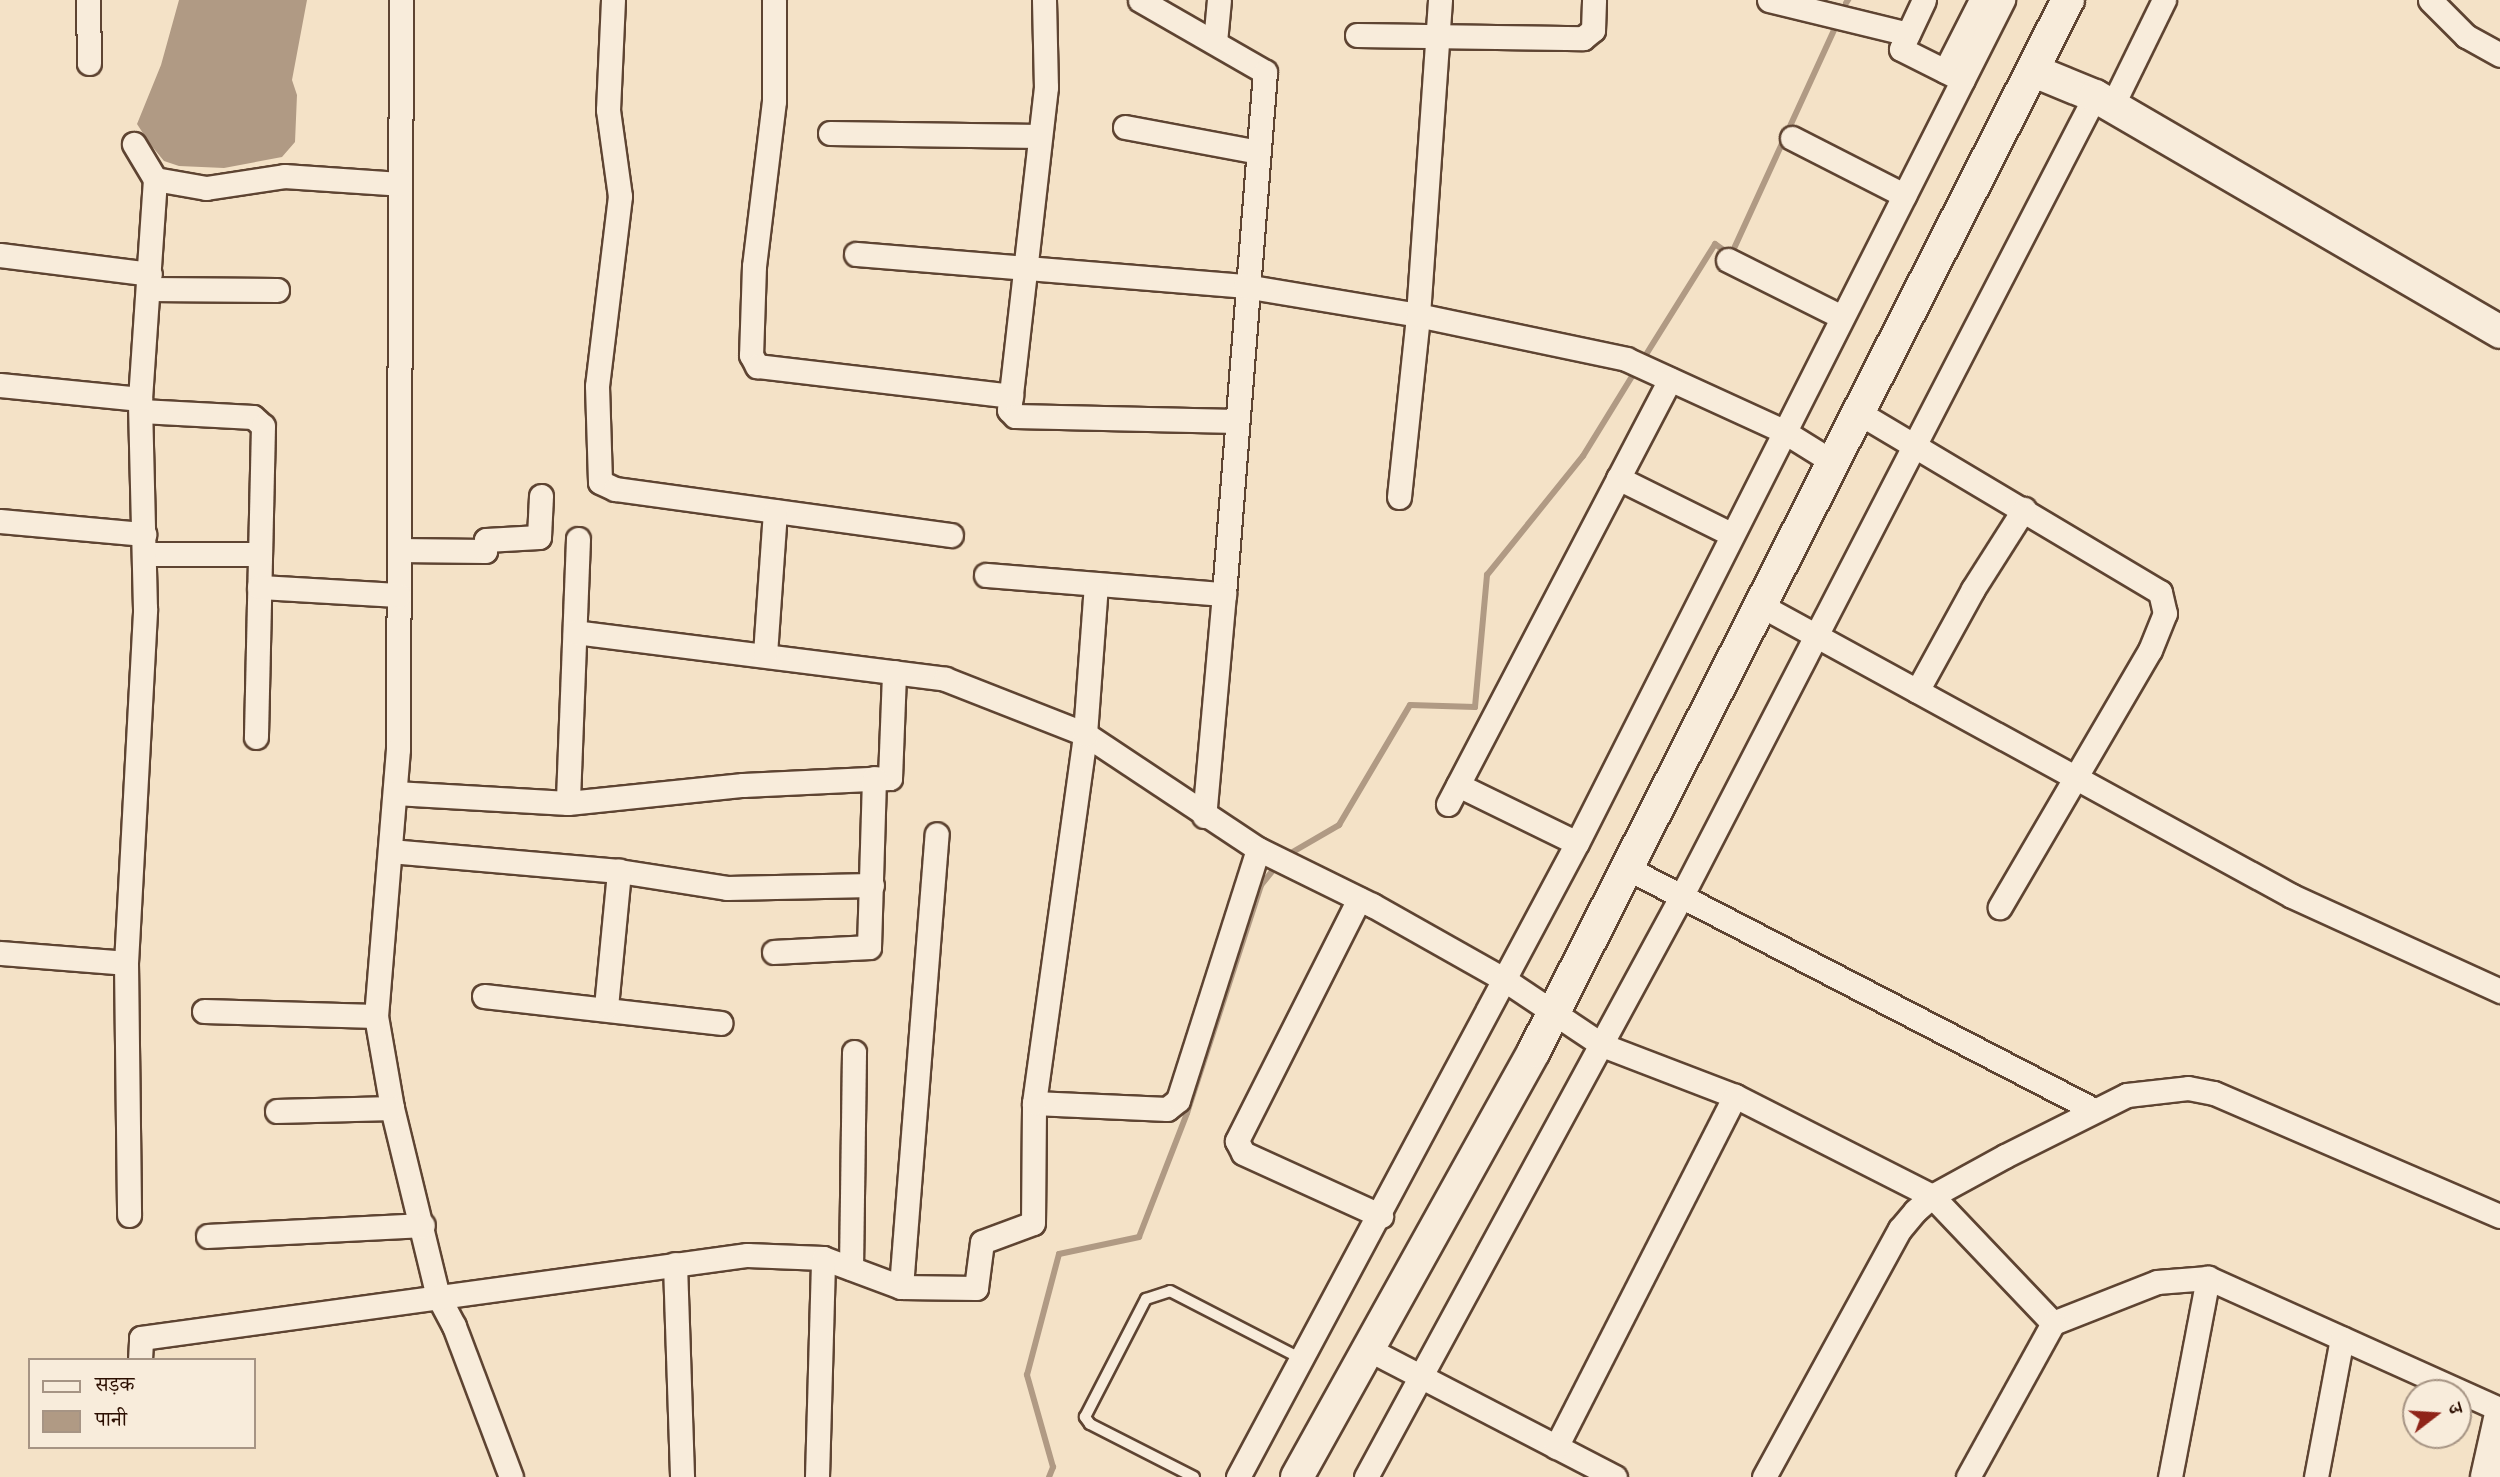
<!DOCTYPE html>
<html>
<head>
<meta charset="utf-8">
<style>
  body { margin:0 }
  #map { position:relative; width:2500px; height:1477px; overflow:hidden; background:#f4e2c7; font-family:Cardo,"Noto Serif Devanagari",serif }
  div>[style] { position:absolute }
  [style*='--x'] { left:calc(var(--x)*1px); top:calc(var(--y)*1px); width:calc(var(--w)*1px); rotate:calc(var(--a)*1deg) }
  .water>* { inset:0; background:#b09a84 }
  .stream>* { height:6px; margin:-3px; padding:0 3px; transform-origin:3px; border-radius:3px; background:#b09a84 }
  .roads { filter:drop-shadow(2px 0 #5e4432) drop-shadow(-2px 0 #5e4432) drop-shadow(0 2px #5e4432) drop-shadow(0 -2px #5e4432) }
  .lane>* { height:10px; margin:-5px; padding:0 5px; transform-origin:5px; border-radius:5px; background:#f8ecdb }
  .street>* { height:23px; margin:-11.5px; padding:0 11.5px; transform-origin:11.5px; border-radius:11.5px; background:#f8ecdb }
  .secondary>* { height:32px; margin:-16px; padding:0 16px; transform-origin:16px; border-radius:16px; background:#f8ecdb }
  span { translate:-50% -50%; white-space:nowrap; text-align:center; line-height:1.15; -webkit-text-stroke:6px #f8ecdb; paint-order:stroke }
  .legend { position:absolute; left:28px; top:1358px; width:228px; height:91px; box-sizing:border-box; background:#f8ecdb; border:2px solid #a69484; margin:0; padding:9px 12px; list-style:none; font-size:21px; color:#2c0f01 }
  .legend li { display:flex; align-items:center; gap:14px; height:35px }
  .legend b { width:35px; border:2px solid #a69484 }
  .north { position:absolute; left:2402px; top:1379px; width:70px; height:70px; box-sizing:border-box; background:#f8ecdb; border:2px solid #a69484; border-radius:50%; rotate:73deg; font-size:19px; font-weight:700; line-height:28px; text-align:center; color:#2c0f01 }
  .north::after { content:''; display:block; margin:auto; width:24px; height:32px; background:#8f2418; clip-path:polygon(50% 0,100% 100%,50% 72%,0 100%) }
</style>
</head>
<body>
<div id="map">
  <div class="water">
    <div style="clip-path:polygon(179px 0,307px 0,292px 80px,297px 95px,295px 142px,282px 157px,224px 168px,179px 166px,164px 161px,150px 144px,137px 124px,161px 65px)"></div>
  </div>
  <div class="stream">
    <div style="--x:1846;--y:3;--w:4;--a:-56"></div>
    <div style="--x:1642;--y:361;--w:138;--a:-58"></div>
    <div style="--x:1715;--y:244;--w:19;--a:35"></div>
    <div style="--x:1731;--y:255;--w:255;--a:-65.4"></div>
    <div style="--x:1284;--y:857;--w:64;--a:-30.2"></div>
    <div style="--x:1339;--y:825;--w:139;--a:-59.4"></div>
    <div style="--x:1410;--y:705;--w:65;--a:1.8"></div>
    <div style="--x:1475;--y:707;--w:133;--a:-84.8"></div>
    <div style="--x:1487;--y:575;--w:153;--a:-51.1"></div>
    <div style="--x:1583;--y:456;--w:101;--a:-58.4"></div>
    <div style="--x:1049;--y:1477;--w:11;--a:-68"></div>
    <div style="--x:1053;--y:1467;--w:96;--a:-105.8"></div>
    <div style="--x:1027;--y:1375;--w:125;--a:-75.2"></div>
    <div style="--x:1059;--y:1254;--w:82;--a:-12"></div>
    <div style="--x:1139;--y:1237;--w:133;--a:-68.8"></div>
    <div style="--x:1187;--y:1113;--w:240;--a:-72"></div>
    <div style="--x:1261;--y:885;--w:26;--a:-51"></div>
  </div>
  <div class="roads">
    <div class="lane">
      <div style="--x:1194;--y:1477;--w:117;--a:-153"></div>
      <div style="--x:1090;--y:1424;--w:9;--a:-126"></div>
      <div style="--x:1085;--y:1417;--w:133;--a:-62.7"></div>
      <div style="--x:1146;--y:1299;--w:25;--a:-18"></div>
      <div style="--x:1170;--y:1291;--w:148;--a:27.3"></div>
    </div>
    <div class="street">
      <div style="--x:88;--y:0;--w:63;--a:89.1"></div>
      <div style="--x:401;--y:0;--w:749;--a:90.23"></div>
      <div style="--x:398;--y:749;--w:268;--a:94.7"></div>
      <div style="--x:376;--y:1016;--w:93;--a:80.1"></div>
      <div style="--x:392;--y:1108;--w:194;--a:76.3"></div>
      <div style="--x:438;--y:1296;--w:34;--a:62"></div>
      <div style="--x:454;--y:1326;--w:161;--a:69.3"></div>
      <div style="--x:613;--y:0;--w:110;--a:92.6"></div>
      <div style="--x:608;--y:110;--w:87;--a:82.1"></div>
      <div style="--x:620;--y:196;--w:191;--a:96.9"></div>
      <div style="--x:597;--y:386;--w:96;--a:88.2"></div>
      <div style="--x:600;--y:482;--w:17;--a:25"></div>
      <div style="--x:615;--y:489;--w:339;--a:7.8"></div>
      <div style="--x:774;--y:0;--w:101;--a:90"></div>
      <div style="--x:774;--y:101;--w:166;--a:96.9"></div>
      <div style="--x:754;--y:266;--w:89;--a:91.9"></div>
      <div style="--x:751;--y:355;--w:13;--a:61"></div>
      <div style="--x:757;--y:366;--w:256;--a:6.7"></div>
      <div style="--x:1044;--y:0;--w:87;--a:88.7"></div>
      <div style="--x:1046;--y:87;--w:325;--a:96.5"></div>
      <div style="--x:1009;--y:410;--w:8;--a:45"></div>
      <div style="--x:1015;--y:416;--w:221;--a:1.3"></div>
      <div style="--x:1140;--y:0;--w:144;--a:29.9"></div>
      <div style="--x:1265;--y:72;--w:524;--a:94.49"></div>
      <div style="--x:1769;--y:0;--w:143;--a:13.7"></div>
      <div style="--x:1924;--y:0;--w:54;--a:115.1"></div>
      <div style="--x:1901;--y:49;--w:69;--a:26.6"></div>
      <div style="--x:2430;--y:0;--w:51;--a:45"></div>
      <div style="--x:2466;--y:36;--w:39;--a:29"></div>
      <div style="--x:1357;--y:35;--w:226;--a:0.8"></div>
      <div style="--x:1583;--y:38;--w:13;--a:-39"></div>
      <div style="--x:1593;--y:30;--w:30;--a:-88"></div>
      <div style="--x:1215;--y:42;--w:42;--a:-84.6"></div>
      <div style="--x:1945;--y:71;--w:80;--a:-63.1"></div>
      <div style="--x:2112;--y:106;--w:118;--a:-63.9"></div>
      <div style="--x:1125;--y:127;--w:136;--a:10.6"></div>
      <div style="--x:830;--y:133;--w:210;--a:0.8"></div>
      <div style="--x:1792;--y:138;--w:126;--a:27"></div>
      <div style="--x:155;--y:179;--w:52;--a:10"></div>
      <div style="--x:206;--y:188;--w:79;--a:-8.7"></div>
      <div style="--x:284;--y:176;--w:116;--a:3.9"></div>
      <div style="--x:856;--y:254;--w:390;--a:4.7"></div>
      <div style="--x:1245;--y:286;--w:175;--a:9.5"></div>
      <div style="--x:1418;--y:315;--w:213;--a:11.9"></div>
      <div style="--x:1626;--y:359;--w:173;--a:24.6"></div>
      <div style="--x:1783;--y:431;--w:62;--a:31.9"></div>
      <div style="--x:0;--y:255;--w:151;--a:7.2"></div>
      <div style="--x:1728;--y:260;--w:127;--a:26.6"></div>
      <div style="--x:149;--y:289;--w:128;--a:0.4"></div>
      <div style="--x:0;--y:385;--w:141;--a:5.7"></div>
      <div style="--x:141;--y:411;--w:112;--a:3.1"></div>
      <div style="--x:253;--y:417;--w:13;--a:42"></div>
      <div style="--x:263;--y:426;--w:311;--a:91.3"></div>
      <div style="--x:1861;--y:414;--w:348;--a:30.8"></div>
      <div style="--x:2160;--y:592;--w:22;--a:77"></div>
      <div style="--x:2165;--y:613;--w:40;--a:112"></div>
      <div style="--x:2150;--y:650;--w:298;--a:120.3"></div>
      <div style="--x:1618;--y:478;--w:126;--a:26.4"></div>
      <div style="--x:1399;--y:497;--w:183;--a:-84"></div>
      <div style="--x:1418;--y:315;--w:316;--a:-86"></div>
      <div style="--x:0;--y:521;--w:145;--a:5.2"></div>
      <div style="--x:578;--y:539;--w:264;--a:92.2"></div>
      <div style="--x:568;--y:803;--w:176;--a:-5.9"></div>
      <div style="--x:743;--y:785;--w:147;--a:-2.7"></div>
      <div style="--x:890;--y:778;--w:106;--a:-87.8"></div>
      <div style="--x:399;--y:550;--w:86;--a:0.7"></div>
      <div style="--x:485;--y:551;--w:11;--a:-85"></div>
      <div style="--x:486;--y:540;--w:53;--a:-3.2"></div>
      <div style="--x:539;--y:537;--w:41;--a:-87.2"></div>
      <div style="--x:144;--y:554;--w:116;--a:0"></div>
      <div style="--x:986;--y:575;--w:239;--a:4.6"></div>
      <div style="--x:1224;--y:594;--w:223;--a:95.1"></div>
      <div style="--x:259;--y:587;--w:140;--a:3.3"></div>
      <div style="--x:1762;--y:606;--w:604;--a:28.69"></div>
      <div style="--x:2292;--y:896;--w:229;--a:24.5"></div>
      <div style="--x:575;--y:632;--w:373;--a:7.2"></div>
      <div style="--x:945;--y:679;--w:150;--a:21.4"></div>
      <div style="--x:1085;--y:734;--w:208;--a:33.6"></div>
      <div style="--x:1258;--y:849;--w:127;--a:26.2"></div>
      <div style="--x:1372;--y:905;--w:153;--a:29.4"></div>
      <div style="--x:1505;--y:980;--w:117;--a:33.8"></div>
      <div style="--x:1602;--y:1045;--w:142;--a:21"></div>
      <div style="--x:1735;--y:1096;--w:221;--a:26.9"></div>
      <div style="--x:1932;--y:1196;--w:175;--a:46.4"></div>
      <div style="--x:2053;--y:1323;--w:112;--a:-21.5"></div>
      <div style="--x:2157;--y:1282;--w:51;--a:-4.5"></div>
      <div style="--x:2208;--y:1278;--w:320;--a:24.2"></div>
      <div style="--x:765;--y:654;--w:143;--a:-86"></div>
      <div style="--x:1917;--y:691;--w:116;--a:-61.2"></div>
      <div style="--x:1973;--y:589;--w:95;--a:-57.5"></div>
      <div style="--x:1458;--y:785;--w:132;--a:26"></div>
      <div style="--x:395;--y:793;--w:173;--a:3.3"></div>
      <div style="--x:1448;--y:804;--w:479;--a:-62.4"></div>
      <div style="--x:390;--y:851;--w:230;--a:5"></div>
      <div style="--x:619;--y:871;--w:109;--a:8.9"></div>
      <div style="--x:727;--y:888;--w:145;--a:-1.2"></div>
      <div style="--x:1627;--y:868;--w:526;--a:27.39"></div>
      <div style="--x:1359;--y:899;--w:271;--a:116.8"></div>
      <div style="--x:1237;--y:1141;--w:13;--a:63"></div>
      <div style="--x:1243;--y:1153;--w:152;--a:24.5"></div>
      <div style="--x:774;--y:952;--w:95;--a:-3"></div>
      <div style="--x:869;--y:947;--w:169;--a:-88.3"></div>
      <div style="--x:0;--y:953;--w:126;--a:4.5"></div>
      <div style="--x:126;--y:963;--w:355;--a:-86.9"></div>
      <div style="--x:145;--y:609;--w:210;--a:-91.4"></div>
      <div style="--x:140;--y:399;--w:221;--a:-86.1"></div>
      <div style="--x:155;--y:179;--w:41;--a:-121"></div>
      <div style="--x:126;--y:963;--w:252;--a:89.3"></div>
      <div style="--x:484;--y:996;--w:238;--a:6.5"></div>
      <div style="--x:606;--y:1007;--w:137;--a:-84.5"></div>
      <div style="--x:204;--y:1011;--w:172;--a:1.7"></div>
      <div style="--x:1034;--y:1103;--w:133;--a:2.6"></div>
      <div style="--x:1167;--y:1109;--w:14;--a:-39"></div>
      <div style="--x:1178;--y:1100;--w:263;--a:-72.3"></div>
      <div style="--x:277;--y:1111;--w:115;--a:-1.5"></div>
      <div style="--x:208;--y:1236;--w:215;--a:-2.9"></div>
      <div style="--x:675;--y:1264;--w:213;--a:88.1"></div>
      <div style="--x:851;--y:1268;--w:216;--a:-89.2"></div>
      <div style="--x:901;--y:1287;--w:454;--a:-85.5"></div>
      <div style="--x:1368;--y:1349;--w:278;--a:27.4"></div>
      <div style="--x:140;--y:1360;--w:22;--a:-87"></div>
      <div style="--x:141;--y:1338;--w:612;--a:-7.8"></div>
      <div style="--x:747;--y:1255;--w:76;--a:2.3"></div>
      <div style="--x:823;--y:1258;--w:83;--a:20.4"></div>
      <div style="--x:901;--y:1287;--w:75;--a:0.8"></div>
      <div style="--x:976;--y:1288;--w:46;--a:-82.6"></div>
      <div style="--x:982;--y:1242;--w:54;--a:-20.4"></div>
      <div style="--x:1033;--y:1223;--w:120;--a:-89.5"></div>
      <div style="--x:1034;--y:1103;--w:373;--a:-82.1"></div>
      <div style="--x:1085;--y:734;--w:150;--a:-85.8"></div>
      <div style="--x:1556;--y:1447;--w:394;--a:-63"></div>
      <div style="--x:817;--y:1477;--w:219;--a:-88.4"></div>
      <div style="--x:1238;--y:1477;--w:719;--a:-61.87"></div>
      <div style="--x:1577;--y:843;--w:945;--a:-63.19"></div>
      <div style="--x:1366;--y:1477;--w:660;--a:-61.49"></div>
      <div style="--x:1681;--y:897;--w:902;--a:-62.67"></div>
      <div style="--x:1764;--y:1477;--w:283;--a:-61.3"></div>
      <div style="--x:1900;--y:1229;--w:23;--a:-50"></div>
      <div style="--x:1915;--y:1211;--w:23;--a:-41"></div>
      <div style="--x:1932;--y:1196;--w:83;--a:-28.7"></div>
      <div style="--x:2005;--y:1156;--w:136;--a:-26.6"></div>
      <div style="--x:2127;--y:1095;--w:61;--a:-6.5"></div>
      <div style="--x:2188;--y:1088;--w:26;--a:11"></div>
      <div style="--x:2214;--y:1093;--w:311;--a:23.3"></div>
      <div style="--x:1968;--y:1477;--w:176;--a:-61.1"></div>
      <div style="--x:2170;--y:1477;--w:203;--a:-79.2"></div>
      <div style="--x:2316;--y:1477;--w:141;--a:-79.4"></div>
    </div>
    <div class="secondary">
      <div style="--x:2034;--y:71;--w:66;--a:22.3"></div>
      <div style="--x:2095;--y:96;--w:469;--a:30.2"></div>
      <div style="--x:1297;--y:1477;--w:487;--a:-60.9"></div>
      <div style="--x:1534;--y:1051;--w:1179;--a:-63.07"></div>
      <div style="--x:2487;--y:1477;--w:59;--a:-77.4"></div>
    </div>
  </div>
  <ul class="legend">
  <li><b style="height:9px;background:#f8ecdb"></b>सड़क</li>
  <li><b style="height:19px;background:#b09a84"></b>पानी</li>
  </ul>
  <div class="north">उ</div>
</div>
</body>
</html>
